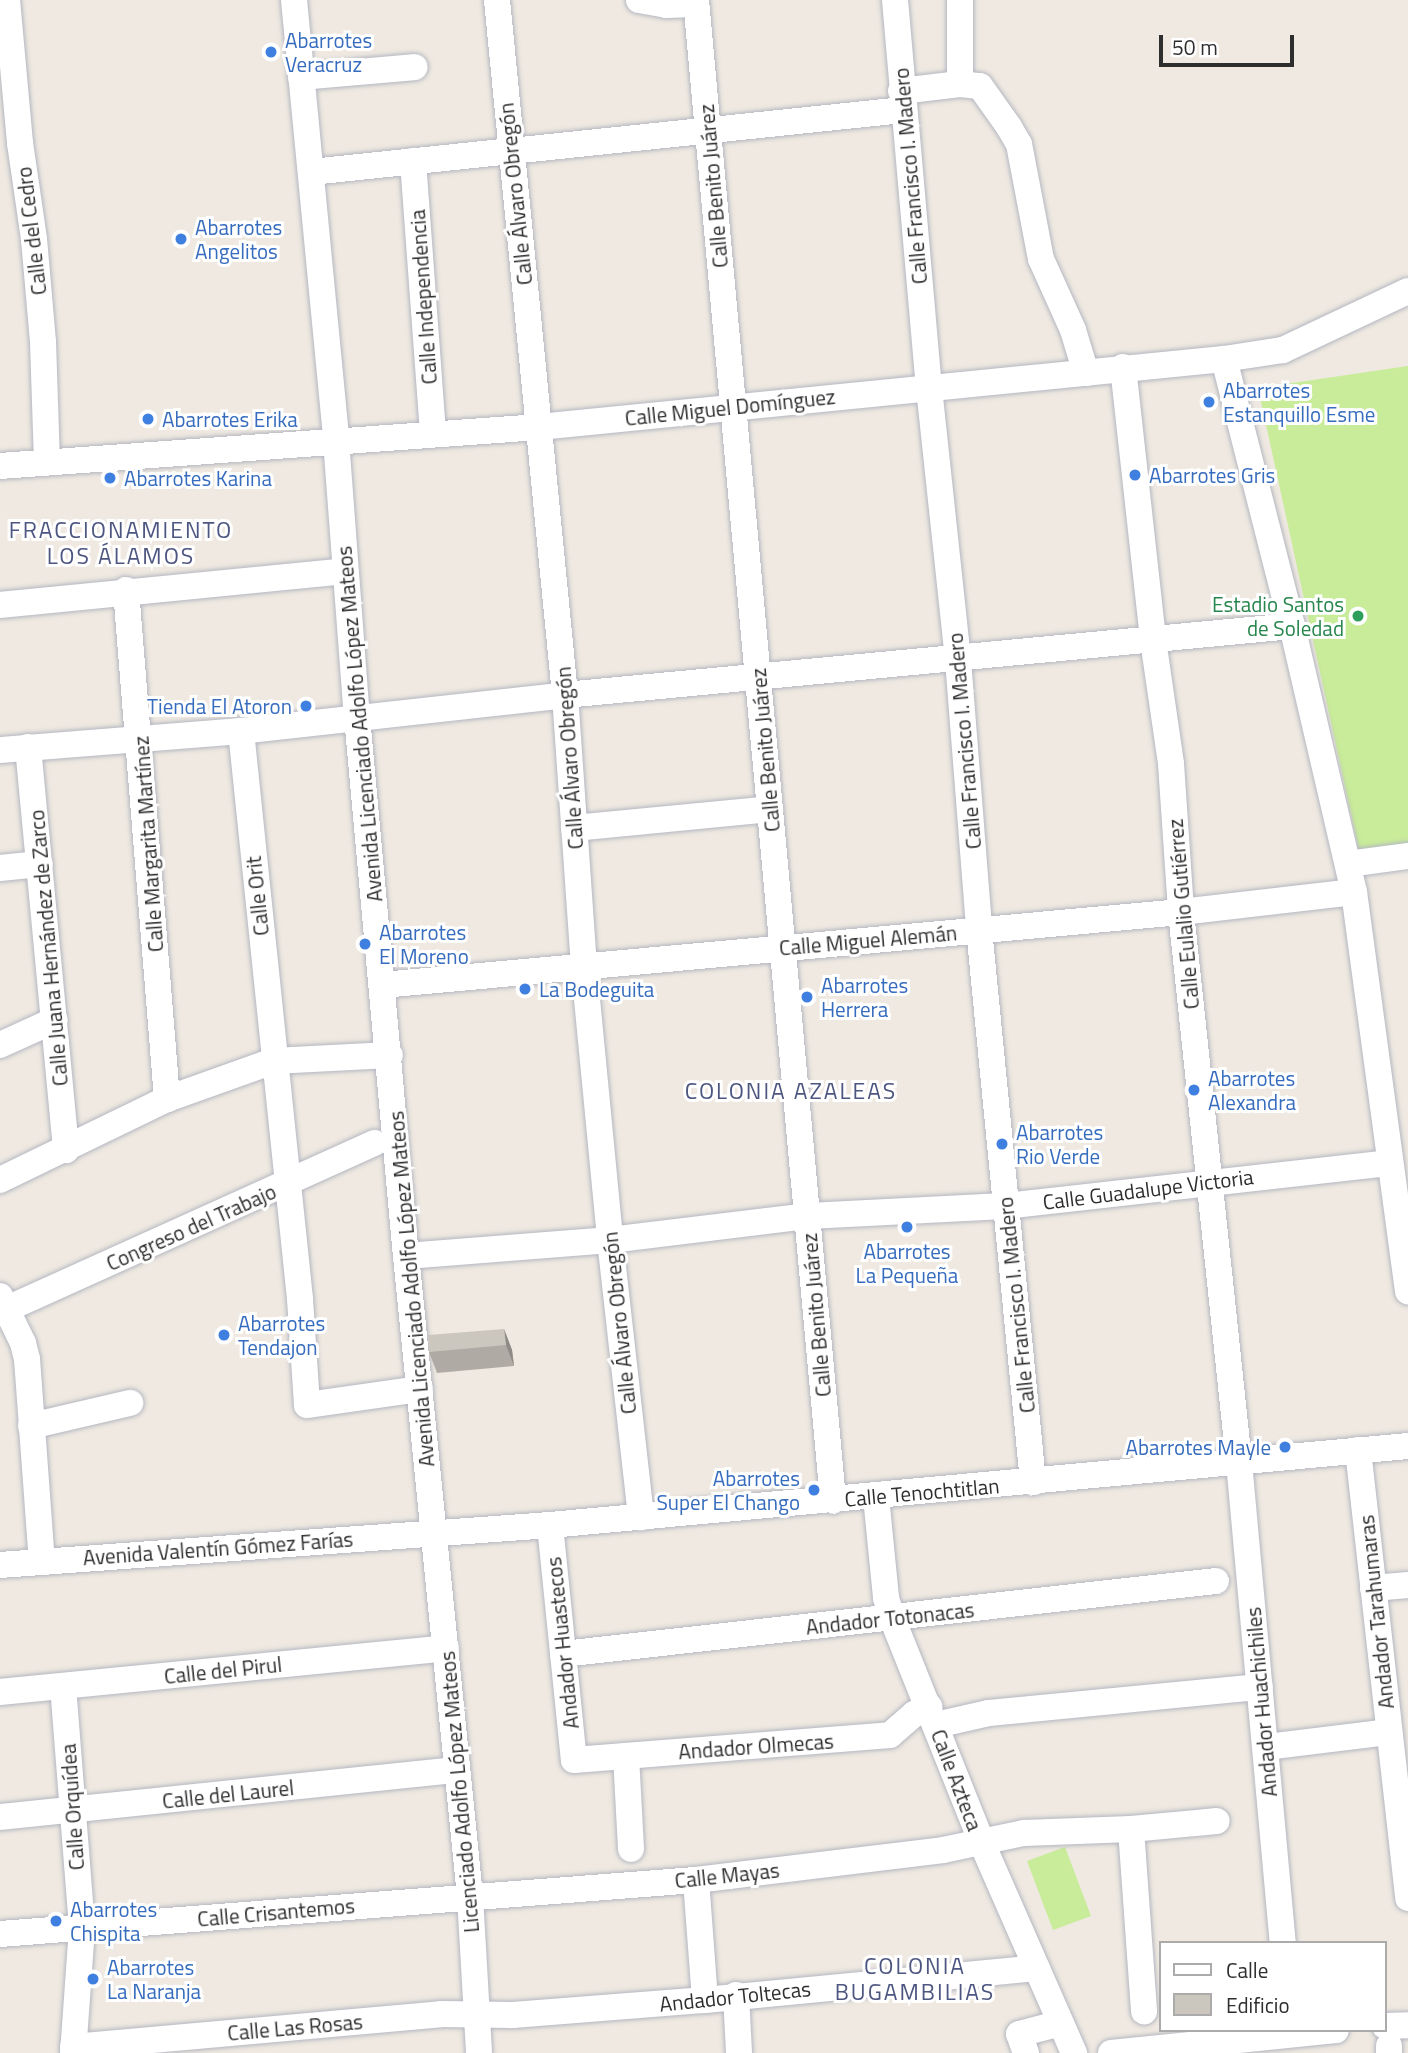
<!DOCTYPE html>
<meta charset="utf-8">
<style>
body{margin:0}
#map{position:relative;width:1408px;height:2053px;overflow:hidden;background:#efe9e1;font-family:"Titillium Web",sans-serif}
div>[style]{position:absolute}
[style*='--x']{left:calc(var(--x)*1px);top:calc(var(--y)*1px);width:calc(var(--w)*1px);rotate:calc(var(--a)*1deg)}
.pitch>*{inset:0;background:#c9ec9a}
.roads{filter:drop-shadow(0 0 2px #b4b7c1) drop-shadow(0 0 2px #b4b7c1)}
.minor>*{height:26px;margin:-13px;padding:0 13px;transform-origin:13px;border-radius:13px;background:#fff}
.wall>*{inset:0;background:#afaba4}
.shaded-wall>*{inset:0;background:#8e8b86}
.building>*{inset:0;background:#cbc7bf}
.dots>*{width:19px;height:19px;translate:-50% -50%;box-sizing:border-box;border:4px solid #fff;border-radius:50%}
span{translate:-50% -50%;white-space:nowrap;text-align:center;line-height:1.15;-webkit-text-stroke:6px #fff;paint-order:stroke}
.shop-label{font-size:21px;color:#366cbe}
.left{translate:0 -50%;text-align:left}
.right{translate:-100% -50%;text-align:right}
.street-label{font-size:21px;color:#2e2e2e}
.leisure-label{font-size:21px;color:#27864d}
.neighbourhood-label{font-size:23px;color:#4d5680;letter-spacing:2px}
.legend{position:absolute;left:1159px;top:1941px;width:228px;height:91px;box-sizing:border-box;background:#fff;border:2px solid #ababab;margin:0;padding:9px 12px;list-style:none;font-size:21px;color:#2e2e2e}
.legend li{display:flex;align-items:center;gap:14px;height:35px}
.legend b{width:35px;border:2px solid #ababab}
.scale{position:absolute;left:1159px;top:35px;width:135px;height:32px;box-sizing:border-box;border:4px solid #2e2e2e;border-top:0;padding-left:9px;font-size:21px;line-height:24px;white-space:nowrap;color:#2e2e2e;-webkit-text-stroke:5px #fff;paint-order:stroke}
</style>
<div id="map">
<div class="pitch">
<i style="clip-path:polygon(1408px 366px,1408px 845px,1359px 851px,1258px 388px)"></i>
<i style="clip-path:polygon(1065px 1847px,1091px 1916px,1053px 1930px,1027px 1861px)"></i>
</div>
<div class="roads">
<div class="minor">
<i style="--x:7;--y:0;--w:144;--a:84.8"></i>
<i style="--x:20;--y:143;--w:97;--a:81.7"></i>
<i style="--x:34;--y:239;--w:103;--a:85"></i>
<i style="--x:43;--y:342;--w:120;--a:88.1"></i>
<i style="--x:294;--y:0;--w:442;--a:84.5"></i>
<i style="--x:336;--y:440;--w:278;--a:85.7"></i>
<i style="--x:357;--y:717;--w:541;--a:84.81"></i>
<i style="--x:406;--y:1256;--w:643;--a:84.29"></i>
<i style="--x:470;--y:1896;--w:157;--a:86.7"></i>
<i style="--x:497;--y:0;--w:698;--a:84.41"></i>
<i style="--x:565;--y:695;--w:274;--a:86"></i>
<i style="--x:584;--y:968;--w:273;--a:84.5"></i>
<i style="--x:610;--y:1240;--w:279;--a:83.6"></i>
<i style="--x:639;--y:0;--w:27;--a:10"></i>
<i style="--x:666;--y:5;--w:30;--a:-2"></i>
<i style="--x:696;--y:0;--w:1507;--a:84.78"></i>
<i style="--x:895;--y:0;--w:389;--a:85"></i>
<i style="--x:929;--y:388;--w:274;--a:83.9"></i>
<i style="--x:958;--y:660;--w:270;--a:85.5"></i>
<i style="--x:979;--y:929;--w:556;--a:84.42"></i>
<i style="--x:301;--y:77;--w:114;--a:-5"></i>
<i style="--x:960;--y:84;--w:84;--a:-90"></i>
<i style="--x:901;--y:91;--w:59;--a:-6.8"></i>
<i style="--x:960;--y:84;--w:20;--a:6"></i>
<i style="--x:980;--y:86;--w:50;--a:54.7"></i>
<i style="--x:1009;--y:127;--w:20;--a:60"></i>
<i style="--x:1019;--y:144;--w:117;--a:79.2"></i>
<i style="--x:1041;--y:259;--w:78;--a:65.7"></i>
<i style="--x:1073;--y:330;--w:45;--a:73.2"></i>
<i style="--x:413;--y:161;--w:274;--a:85.8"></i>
<i style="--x:311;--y:172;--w:595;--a:-5.98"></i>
<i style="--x:1224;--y:359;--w:276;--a:75.7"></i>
<i style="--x:1292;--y:626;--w:273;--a:76.9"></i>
<i style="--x:1354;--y:892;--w:403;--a:82.3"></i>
<i style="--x:1123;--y:367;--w:275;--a:83.7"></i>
<i style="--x:1153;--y:640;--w:125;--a:81.7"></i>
<i style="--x:1171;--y:764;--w:148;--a:86.1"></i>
<i style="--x:1181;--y:912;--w:553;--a:83.98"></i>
<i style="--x:1239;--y:1462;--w:483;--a:84.8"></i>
<i style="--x:0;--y:466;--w:540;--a:-4.14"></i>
<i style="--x:539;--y:427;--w:688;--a:-5.67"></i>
<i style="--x:1224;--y:359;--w:60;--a:-8.7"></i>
<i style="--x:1283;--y:350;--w:138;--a:-25.3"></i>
<i style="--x:126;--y:590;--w:511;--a:85.39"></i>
<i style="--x:0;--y:605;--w:347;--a:-5.6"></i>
<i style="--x:241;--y:731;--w:571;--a:84.07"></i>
<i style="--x:300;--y:1299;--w:106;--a:86.2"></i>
<i style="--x:307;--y:1405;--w:114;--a:-8.1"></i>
<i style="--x:28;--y:747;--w:405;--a:84.6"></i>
<i style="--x:0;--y:750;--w:242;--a:-4.5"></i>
<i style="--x:241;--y:731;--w:326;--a:-6.3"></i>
<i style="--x:565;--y:695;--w:730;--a:-5.42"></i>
<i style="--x:574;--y:828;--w:197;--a:-5.5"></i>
<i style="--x:1348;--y:864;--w:61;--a:-7.6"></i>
<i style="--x:0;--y:868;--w:40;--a:-5.7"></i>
<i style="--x:382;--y:985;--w:802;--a:-5.22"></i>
<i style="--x:1181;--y:912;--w:174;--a:-6.6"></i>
<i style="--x:0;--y:1045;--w:60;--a:-24.4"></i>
<i style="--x:0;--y:1180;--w:186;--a:-25.9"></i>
<i style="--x:167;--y:1099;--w:113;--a:-19.7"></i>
<i style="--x:273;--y:1061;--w:117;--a:-2.9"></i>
<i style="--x:406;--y:1256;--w:205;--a:-4.5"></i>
<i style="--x:610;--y:1240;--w:198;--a:-6.9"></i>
<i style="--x:807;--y:1216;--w:199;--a:-2.9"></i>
<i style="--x:1006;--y:1206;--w:385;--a:-6.4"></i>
<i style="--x:0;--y:1296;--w:52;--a:63.9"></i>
<i style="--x:23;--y:1343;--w:16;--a:76"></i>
<i style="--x:27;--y:1359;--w:203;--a:85.8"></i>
<i style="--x:0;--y:1312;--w:411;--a:-24.3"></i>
<i style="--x:31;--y:1426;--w:102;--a:-13.1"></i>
<i style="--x:1358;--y:1450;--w:451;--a:83.6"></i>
<i style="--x:876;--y:1497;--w:101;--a:84.3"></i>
<i style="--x:886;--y:1598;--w:21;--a:73"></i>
<i style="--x:892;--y:1618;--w:240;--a:68.2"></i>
<i style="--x:981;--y:1841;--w:232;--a:66.3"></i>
<i style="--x:550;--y:1525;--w:236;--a:84.2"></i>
<i style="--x:574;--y:1760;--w:317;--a:-4.5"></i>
<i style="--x:890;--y:1735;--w:32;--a:-41"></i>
<i style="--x:914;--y:1714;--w:17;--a:-25"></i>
<i style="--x:0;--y:1565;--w:551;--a:-4.16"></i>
<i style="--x:550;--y:1525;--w:862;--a:-5.26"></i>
<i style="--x:1373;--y:1588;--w:35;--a:-5"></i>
<i style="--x:563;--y:1654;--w:657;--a:-6.38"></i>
<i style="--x:63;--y:1686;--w:243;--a:85.5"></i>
<i style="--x:82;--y:1928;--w:125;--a:94.1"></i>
<i style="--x:0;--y:1692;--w:448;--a:-5.6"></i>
<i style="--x:936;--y:1725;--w:54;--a:-12.8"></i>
<i style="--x:989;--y:1713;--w:272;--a:-5.5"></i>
<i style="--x:1266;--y:1747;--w:124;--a:-7"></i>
<i style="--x:626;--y:1756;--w:93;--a:86.9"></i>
<i style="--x:0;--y:1817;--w:458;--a:-5.9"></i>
<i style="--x:1131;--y:1829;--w:183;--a:85.9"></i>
<i style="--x:696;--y:1880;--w:120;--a:85.7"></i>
<i style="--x:0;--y:1934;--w:698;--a:-4.44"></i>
<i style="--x:696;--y:1880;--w:249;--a:-6.9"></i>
<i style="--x:943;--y:1850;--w:83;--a:-11.9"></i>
<i style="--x:1024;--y:1833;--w:107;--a:-2.1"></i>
<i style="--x:1131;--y:1829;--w:86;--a:-5.3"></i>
<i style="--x:736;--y:1995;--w:58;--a:87"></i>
<i style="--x:1385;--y:2026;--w:23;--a:-2"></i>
<i style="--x:1389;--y:2046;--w:7;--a:90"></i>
<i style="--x:73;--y:2047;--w:369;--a:-5.1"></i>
<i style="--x:441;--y:2014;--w:72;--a:0.8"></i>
<i style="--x:513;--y:2015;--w:193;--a:-4.5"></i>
<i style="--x:705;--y:2000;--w:333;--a:-5.5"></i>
<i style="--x:1026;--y:2053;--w:20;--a:-110"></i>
<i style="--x:1019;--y:2034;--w:43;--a:-14.7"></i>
<i style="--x:1111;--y:2053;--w:226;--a:-5.8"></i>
</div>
</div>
<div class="wall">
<i style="clip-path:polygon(504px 1329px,512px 1350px,514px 1366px,437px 1373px,429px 1352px)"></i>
</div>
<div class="shaded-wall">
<i style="clip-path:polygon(504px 1329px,512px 1350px,514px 1366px,506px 1345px)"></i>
</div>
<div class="building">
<i style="clip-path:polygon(504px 1329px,506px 1345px,429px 1352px,428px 1335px)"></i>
</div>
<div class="dots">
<i style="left:271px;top:52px;background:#3f7fe0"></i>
<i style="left:181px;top:239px;background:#3f7fe0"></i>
<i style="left:1209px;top:402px;background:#3f7fe0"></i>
<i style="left:148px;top:419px;background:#3f7fe0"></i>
<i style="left:1135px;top:475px;background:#3f7fe0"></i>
<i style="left:110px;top:478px;background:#3f7fe0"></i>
<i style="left:1358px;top:616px;background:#2e9e5b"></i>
<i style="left:306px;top:706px;background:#3f7fe0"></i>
<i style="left:365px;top:944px;background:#3f7fe0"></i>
<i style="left:525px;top:989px;background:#3f7fe0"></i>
<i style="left:807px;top:997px;background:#3f7fe0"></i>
<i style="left:1194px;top:1090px;background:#3f7fe0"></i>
<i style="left:1002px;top:1144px;background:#3f7fe0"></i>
<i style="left:907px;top:1227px;background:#3f7fe0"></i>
<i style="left:224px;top:1335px;background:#3f7fe0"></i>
<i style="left:1285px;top:1447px;background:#3f7fe0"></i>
<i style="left:814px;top:1490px;background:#3f7fe0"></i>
<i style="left:56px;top:1921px;background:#3f7fe0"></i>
<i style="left:93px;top:1979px;background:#3f7fe0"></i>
</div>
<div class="shop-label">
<span class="left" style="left:285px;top:52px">Abarrotes<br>Veracruz</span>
<span class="left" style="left:195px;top:239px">Abarrotes<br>Angelitos</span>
<span class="left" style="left:1223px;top:402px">Abarrotes<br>Estanquillo Esme</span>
<span class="left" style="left:162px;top:419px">Abarrotes Erika</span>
<span class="left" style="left:1149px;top:475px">Abarrotes Gris</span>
<span class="left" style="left:124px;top:478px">Abarrotes Karina</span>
<span class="right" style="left:292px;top:706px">Tienda El Atoron</span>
<span class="left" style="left:379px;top:944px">Abarrotes<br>El Moreno</span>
<span class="left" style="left:821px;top:997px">Abarrotes<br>Herrera</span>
<span class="left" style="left:539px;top:989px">La Bodeguita</span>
<span class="left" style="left:1208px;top:1090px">Abarrotes<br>Alexandra</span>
<span class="left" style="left:1016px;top:1144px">Abarrotes<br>Rio Verde</span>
<span style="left:907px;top:1263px">Abarrotes<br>La Pequeña</span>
<span class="left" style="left:238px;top:1335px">Abarrotes<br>Tendajon</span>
<span class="right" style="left:1271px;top:1447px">Abarrotes Mayle</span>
<span class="right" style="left:800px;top:1490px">Abarrotes<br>Super El Chango</span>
<span class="left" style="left:70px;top:1921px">Abarrotes<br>Chispita</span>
<span class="left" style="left:107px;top:1979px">Abarrotes<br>La Naranja</span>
</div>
<div class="street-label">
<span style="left:910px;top:176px;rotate:-95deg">Calle Francisco I. Madero</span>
<span style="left:713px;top:186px;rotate:-95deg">Calle Benito Juárez</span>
<span style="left:515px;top:194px;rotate:-96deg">Calle Álvaro Obregón</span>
<span style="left:31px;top:231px;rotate:-97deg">Calle del Cedro</span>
<span style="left:423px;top:297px;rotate:-94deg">Calle Independencia</span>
<span style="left:730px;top:407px;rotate:-6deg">Calle Miguel Domínguez</span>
<span style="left:359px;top:724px;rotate:-95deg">Avenida Licenciado Adolfo López Mateos</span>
<span style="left:964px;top:741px;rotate:-95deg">Calle Francisco I. Madero</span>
<span style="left:765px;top:750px;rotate:-95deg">Calle Benito Juárez</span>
<span style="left:569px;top:758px;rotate:-94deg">Calle Álvaro Obregón</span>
<span style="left:148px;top:844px;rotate:-94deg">Calle Margarita Martínez</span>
<span style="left:257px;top:896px;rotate:-96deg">Calle Orit</span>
<span style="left:1183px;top:914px;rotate:-95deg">Calle Eulalio Gutiérrez</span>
<span style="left:868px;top:940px;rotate:-5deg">Calle Miguel Alemán</span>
<span style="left:48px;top:948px;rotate:-95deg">Calle Juana Hernández de Zarco</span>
<span style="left:1148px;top:1189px;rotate:-7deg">Calle Guadalupe Victoria</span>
<span style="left:191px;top:1227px;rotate:-24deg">Congreso del Trabajo</span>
<span style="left:411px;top:1289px;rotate:-95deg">Avenida Licenciado Adolfo López Mateos</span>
<span style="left:1016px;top:1305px;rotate:-96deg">Calle Francisco I. Madero</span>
<span style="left:816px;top:1315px;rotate:-95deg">Calle Benito Juárez</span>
<span style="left:619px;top:1323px;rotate:-96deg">Calle Álvaro Obregón</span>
<span style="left:922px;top:1492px;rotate:-5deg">Calle Tenochtitlan</span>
<span style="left:218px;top:1548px;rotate:-4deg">Avenida Valentín Gómez Farías</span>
<span style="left:1376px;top:1612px;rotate:-96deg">Andador Tarahumaras</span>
<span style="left:890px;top:1618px;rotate:-6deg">Andador Totonacas</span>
<span style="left:562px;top:1643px;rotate:-96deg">Andador Huastecos</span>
<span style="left:223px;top:1670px;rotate:-6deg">Calle del Pirul</span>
<span style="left:1261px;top:1702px;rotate:-95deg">Andador Huachichiles</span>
<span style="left:756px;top:1746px;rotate:-4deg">Andador Olmecas</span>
<span style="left:957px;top:1780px;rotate:69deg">Calle Azteca</span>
<span style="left:459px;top:1792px;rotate:-95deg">Licenciado Adolfo López Mateos</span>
<span style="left:228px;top:1794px;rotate:-6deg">Calle del Laurel</span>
<span style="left:72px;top:1807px;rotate:-94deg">Calle Orquídea</span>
<span style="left:727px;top:1875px;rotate:-6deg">Calle Mayas</span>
<span style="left:276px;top:1912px;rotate:-5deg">Calle Crisantemos</span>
<span style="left:735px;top:1996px;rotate:-6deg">Andador Toltecas</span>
<span style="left:295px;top:2027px;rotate:-5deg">Calle Las Rosas</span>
</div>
<div class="leisure-label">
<span class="right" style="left:1344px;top:616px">Estadio Santos<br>de Soledad</span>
</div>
<div class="neighbourhood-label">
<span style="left:121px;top:543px">FRACCIONAMIENTO<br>LOS ÁLAMOS</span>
<span style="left:791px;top:1091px">COLONIA AZALEAS</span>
<span style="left:915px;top:1979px">COLONIA<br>BUGAMBILIAS</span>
</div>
<ul class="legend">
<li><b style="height:9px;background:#fff"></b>Calle</li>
<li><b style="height:19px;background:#cbc7bf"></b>Edificio</li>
</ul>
<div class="scale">50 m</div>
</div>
